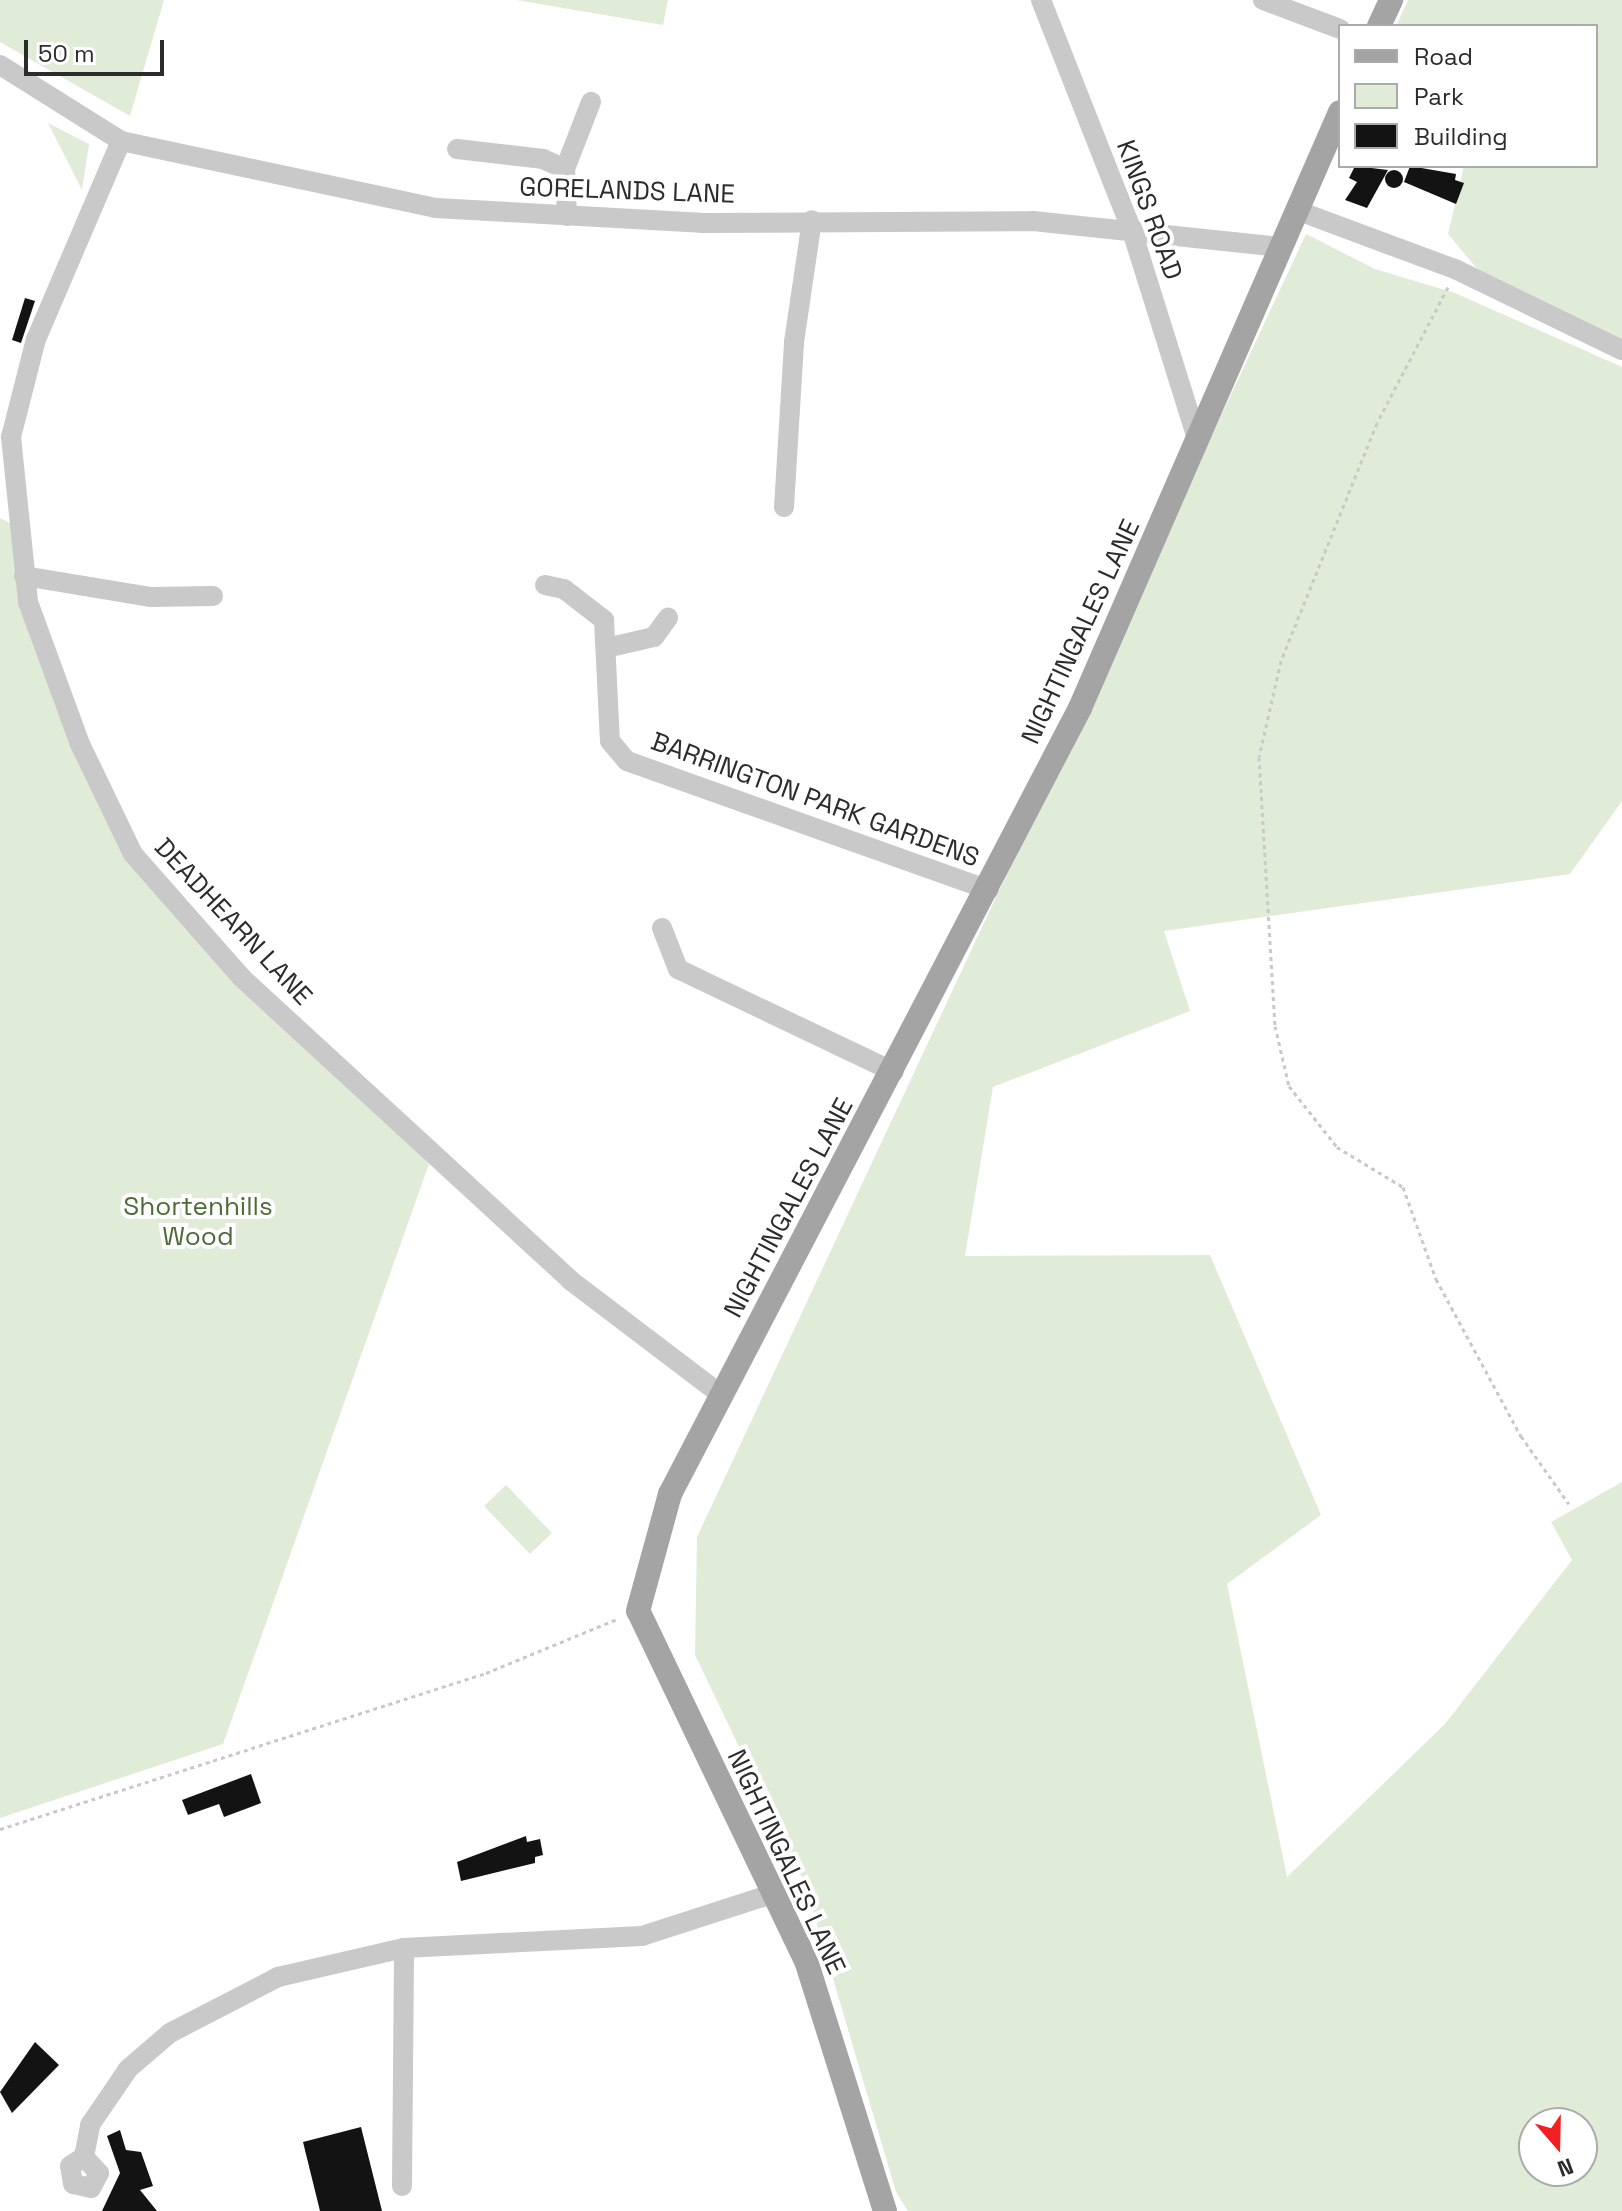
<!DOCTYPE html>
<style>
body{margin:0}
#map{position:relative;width:1622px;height:2211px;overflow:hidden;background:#fff;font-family:"Space Grotesk",sans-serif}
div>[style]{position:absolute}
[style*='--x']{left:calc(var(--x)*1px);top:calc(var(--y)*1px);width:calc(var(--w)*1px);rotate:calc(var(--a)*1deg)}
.green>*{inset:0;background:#e1ecd8}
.building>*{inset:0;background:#131313}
.round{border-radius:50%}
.path>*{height:3px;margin-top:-1.5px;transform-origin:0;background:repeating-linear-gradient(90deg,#c9c9c9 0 4px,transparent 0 8px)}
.minor>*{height:20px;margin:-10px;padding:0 10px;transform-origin:10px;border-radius:10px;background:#c9c9c9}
.major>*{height:24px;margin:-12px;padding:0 12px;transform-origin:12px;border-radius:12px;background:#a4a4a4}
span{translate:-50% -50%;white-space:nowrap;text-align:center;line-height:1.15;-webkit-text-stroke:8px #fff;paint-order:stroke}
.street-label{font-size:26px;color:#2c2c2c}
.park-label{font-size:26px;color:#4c6b37}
.legend{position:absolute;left:1338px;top:24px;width:260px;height:144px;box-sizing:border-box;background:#fff;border:2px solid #ababab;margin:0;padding:10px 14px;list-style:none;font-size:24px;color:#2c2c2c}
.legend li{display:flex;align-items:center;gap:16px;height:40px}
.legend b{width:40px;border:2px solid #ababab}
.north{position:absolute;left:1518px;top:2107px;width:80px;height:80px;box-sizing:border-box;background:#fff;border:2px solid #ababab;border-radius:50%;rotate:160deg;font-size:22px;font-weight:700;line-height:32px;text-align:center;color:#2c2c2c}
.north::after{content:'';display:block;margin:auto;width:28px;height:36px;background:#f31f22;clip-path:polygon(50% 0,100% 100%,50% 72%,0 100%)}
.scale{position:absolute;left:24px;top:40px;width:140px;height:36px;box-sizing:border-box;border:4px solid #2c2c2c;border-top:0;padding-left:10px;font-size:24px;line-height:28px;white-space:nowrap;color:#2c2c2c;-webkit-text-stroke:6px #fff;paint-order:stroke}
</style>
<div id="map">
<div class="green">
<i style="clip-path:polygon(0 0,164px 0,130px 116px,0 42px)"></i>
<i style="clip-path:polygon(516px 0,668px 0,663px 25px)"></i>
<i style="clip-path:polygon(1408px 0,1622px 0,1622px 340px,1479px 271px,1448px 234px,1464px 166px,1596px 166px,1596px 26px,1396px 26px)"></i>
<i style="clip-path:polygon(48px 123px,89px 144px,82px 190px)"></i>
<i style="clip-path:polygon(evenodd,1306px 234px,1375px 269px,1455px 293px,1622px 367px,1622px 801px,1570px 874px,1164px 931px,1190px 1011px,993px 1087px,965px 1256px,1210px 1255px,1321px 1515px,1227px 1584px,1287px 1877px,1445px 1724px,1572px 1560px,1551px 1522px,1622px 1482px,1622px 2211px,908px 2211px,896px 2192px,805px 1884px,695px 1655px,697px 1537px,1306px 234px,1534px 2123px,1582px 2123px,1582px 2171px,1534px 2171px,1534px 2123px)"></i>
<i style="clip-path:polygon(0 518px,12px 524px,20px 606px,125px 853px,429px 1164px,223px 1744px,0 1818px)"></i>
<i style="clip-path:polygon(506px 1485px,552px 1533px,530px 1554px,484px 1506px)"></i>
</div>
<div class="building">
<i style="clip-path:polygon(1355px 166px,1388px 170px,1367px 208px,1345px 200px,1357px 182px,1349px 178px)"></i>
<i style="clip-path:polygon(1410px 166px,1456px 174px,1455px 180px,1464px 183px,1456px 204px,1404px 182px)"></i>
<i class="round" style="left:1385px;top:170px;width:18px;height:18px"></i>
<i style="clip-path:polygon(25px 298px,35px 301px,21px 343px,12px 340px)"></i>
<i style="clip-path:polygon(251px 1774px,261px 1803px,224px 1817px,219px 1804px,188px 1815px,182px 1800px)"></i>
<i style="clip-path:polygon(526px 1836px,527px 1842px,540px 1839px,543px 1855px,535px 1857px,535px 1863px,461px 1881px,457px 1862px)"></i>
<i style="clip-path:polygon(35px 2042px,59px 2065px,12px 2113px,0 2092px)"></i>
<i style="clip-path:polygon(361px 2127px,382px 2211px,320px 2211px,303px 2142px)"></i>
<i style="clip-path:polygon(120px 2130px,126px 2150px,141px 2152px,153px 2186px,140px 2190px,157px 2211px,102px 2211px,120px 2173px,107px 2136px)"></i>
</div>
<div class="path">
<i style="--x:1448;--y:287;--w:153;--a:117.6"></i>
<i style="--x:1377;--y:423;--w:257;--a:112"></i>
<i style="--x:1281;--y:661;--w:98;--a:102.9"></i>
<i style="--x:1259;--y:757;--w:269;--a:86.6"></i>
<i style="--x:1275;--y:1026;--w:62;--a:76.9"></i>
<i style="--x:1289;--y:1086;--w:78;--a:51.8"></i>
<i style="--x:1337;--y:1147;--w:77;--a:31.2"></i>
<i style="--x:1403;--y:1187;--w:98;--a:70.3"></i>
<i style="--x:1436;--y:1279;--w:179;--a:61.6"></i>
<i style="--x:1521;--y:1436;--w:83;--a:54.8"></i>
<i style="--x:0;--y:1829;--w:510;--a:-17.8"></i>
<i style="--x:486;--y:1673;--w:142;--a:-22.4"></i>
</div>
<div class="minor">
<i style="--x:1041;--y:0;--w:248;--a:68.5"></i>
<i style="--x:1132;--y:231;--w:221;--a:72.6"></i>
<i style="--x:1263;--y:0;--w:82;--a:20.6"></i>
<i style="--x:0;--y:65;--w:143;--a:32.1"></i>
<i style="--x:121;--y:141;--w:322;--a:12"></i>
<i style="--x:436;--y:208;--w:265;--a:3.2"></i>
<i style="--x:701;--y:223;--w:332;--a:-0.3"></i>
<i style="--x:1033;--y:221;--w:247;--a:6"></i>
<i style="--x:121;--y:141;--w:215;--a:113.2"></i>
<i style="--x:36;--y:339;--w:101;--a:104.3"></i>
<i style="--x:11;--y:437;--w:166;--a:84.1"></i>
<i style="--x:28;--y:602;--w:151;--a:69.9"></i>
<i style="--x:80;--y:744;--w:122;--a:64.3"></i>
<i style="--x:133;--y:854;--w:165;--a:48.7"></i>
<i style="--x:242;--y:978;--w:446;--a:42.6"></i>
<i style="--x:570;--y:1280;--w:188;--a:37.2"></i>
<i style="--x:457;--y:149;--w:87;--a:6.6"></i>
<i style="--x:543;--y:159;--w:24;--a:24"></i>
<i style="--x:1296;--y:210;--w:172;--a:20.4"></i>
<i style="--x:1457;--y:270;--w:183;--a:25.9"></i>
<i style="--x:567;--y:216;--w:47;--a:-92.4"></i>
<i style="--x:565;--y:169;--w:72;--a:-68.8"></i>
<i style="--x:784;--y:507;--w:165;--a:-86.5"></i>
<i style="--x:794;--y:342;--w:123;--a:-81.6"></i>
<i style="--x:24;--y:576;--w:129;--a:9.4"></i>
<i style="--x:151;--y:597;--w:62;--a:-0.9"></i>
<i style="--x:545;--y:585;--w:19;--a:12"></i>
<i style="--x:564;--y:589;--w:51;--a:37.8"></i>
<i style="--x:604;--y:620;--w:121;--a:87.2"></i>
<i style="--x:610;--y:741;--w:26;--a:50"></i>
<i style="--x:627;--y:761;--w:384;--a:19.6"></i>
<i style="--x:606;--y:648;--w:49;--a:-12.9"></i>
<i style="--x:654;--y:637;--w:24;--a:-54"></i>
<i style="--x:662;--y:928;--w:44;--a:68.7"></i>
<i style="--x:678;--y:969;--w:239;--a:25.5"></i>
<i style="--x:84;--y:2157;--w:22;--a:47"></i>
<i style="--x:99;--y:2173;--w:17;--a:118"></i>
<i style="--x:91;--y:2188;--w:18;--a:-167"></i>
<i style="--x:73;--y:2184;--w:18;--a:-99"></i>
<i style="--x:70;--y:2166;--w:17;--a:-33"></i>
<i style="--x:84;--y:2157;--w:33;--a:-79"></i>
<i style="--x:90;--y:2125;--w:68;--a:-55.8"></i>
<i style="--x:128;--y:2069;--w:55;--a:-40.6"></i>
<i style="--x:170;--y:2033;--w:122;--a:-27.4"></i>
<i style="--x:278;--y:1977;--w:129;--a:-13"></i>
<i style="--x:404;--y:1948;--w:238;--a:-2.9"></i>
<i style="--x:642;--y:1936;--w:137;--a:-17.9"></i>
<i style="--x:402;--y:2186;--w:238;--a:-89.5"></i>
</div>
<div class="major">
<i style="--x:1379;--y:26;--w:29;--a:-65"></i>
<i style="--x:885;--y:2211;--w:262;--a:-107.5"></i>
<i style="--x:806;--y:1961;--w:388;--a:-115.6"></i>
<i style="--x:638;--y:1611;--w:121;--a:-74.7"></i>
<i style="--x:670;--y:1494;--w:887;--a:-62.45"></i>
<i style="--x:1080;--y:708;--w:650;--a:-66.43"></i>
</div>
<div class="street-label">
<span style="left:627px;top:191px;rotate:2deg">GORELANDS LANE</span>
<span style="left:1149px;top:210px;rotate:70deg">KINGS ROAD</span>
<span style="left:1081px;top:632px;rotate:-65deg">NIGHTINGALES LANE</span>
<span style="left:815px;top:800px;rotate:20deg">BARRINGTON PARK GARDENS</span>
<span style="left:233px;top:922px;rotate:47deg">DEADHEARN LANE</span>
<span style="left:789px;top:1208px;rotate:-62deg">NIGHTINGALES LANE</span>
<span style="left:786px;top:1862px;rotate:65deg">NIGHTINGALES LANE</span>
</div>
<div class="park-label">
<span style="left:198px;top:1222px">Shortenhills<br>Wood</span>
</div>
<ul class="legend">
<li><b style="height:10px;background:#a4a4a4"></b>Road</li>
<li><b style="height:22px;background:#e1ecd8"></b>Park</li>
<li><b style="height:22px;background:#131313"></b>Building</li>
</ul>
<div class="north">N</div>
<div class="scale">50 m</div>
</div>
